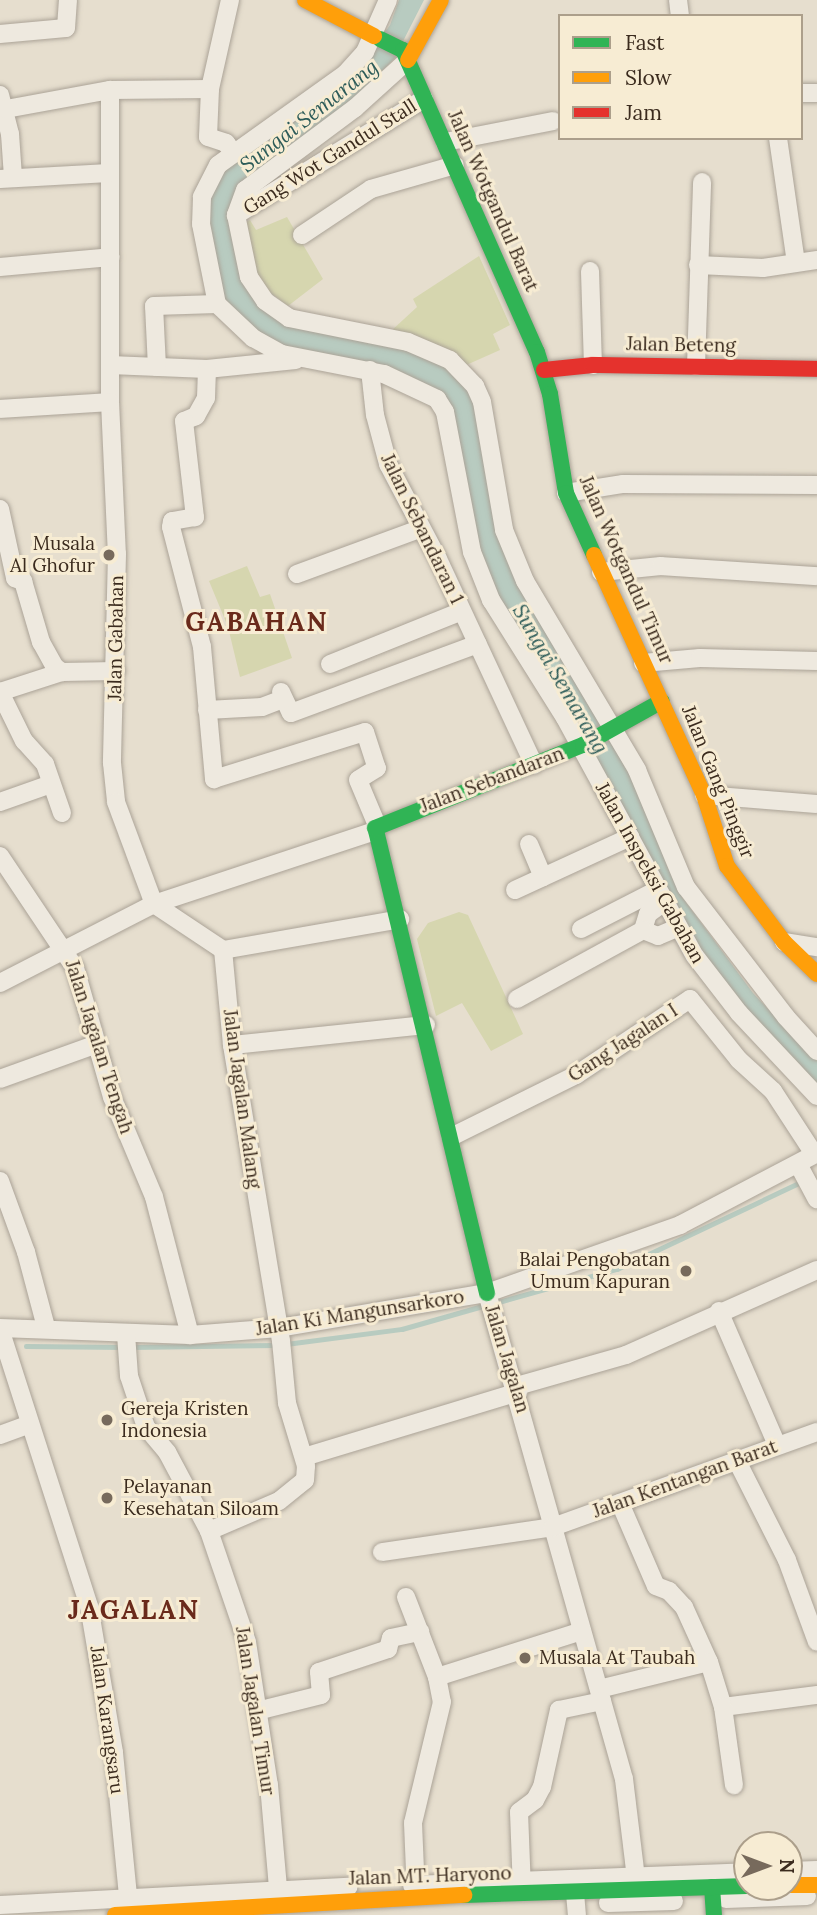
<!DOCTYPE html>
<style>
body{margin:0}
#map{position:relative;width:817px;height:1915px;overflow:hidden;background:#e6dece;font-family:Lora,serif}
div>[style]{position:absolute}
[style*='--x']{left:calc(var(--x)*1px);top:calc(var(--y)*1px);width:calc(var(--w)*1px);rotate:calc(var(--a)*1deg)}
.green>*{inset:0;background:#d6d6af}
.water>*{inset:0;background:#b8cbc0}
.stream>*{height:4.5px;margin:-2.25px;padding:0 2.25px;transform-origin:2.25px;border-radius:2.25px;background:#b8cbc0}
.roads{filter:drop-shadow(0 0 2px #aba397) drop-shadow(0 0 2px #aba397)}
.street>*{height:18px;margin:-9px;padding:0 9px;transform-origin:9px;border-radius:9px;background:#eee9df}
.fast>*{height:16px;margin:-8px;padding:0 8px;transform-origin:8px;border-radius:8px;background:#30b455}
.slow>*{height:16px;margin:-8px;padding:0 8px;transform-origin:8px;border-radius:8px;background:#ff9f0a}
.jam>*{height:16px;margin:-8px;padding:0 8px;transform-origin:8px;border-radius:8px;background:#e5322d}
.dots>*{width:19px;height:19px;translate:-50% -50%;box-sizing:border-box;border:4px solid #f7ecd3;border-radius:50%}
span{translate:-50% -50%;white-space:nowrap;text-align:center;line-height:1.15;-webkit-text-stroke:6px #f7ecd3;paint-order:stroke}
.street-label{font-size:19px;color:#3b2b1e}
.poi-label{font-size:19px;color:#3b2b1e}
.right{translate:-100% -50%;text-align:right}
.left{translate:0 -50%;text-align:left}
.water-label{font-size:21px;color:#2c5b58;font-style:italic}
.district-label{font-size:26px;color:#6a2a1b;font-weight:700;letter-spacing:2px}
.legend{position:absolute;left:558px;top:14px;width:245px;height:126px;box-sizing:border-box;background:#f7ecd3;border:2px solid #ac9f8b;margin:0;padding:9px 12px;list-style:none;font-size:21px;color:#3b2b1e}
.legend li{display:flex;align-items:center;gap:14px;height:35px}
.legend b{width:35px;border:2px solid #ac9f8b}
.north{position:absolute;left:733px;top:1831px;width:70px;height:70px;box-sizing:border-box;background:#f7ecd3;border:2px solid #ac9f8b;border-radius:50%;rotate:90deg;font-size:19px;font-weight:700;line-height:28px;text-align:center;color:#3b2b1e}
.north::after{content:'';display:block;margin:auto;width:24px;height:32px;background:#776a5c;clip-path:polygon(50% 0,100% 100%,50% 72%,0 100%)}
</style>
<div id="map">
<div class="green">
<i style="clip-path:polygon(287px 217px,323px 279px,288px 306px,260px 285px,242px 224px,250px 220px,256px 230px)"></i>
<i style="clip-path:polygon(479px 256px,510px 325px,493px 334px,500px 350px,464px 366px,391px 331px,417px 307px,413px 299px)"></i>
<i style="clip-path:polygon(247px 566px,260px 597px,270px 594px,292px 658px,240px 677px,228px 627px,209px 581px)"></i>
<i style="clip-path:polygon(459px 912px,468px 915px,523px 1034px,491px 1051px,462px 1003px,436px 1016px,417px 939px,428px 923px)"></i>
</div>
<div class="water">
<i style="clip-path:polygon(399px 0,424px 0,394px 59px,350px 103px,266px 165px,230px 228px,238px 266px,256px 301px,441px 361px,474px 396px,493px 500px,634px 781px,670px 873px,682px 897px,753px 993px,817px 1061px,817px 1089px,771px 1042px,690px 938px,485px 577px,448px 405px,272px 344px,229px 307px,220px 291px,211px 265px,208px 203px,229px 162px,363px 65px,390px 25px)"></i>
</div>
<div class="stream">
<i style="--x:495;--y:1303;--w:127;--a:-15.6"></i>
<i style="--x:617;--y:1269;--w:204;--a:-25.3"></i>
<i style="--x:286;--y:1344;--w:117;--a:-7.4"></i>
<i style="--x:402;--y:1329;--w:87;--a:-15.9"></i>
<i style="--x:26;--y:1346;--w:97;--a:0.6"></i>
<i style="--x:132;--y:1347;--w:145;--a:-0.8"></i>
</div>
<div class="roads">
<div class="street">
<i style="--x:230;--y:0;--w:91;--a:102.7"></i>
<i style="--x:210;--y:89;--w:48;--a:92.4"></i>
<i style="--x:208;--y:137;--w:19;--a:18"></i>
<i style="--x:226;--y:143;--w:10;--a:53"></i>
<i style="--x:388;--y:0;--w:57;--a:113.9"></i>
<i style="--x:365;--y:52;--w:30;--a:132"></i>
<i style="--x:345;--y:74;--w:156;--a:144.4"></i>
<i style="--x:218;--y:165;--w:36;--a:117"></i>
<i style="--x:202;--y:197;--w:27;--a:92"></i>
<i style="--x:201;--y:224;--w:82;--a:78.7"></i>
<i style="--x:217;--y:304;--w:50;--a:43.4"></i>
<i style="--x:253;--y:338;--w:33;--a:29"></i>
<i style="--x:282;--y:354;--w:104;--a:11.1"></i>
<i style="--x:384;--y:374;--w:59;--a:25.3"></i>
<i style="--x:437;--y:399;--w:15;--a:58"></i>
<i style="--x:445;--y:412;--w:143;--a:79.1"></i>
<i style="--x:472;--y:552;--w:52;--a:68.4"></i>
<i style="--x:491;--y:600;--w:139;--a:57.9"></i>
<i style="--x:565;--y:718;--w:271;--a:61.4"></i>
<i style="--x:695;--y:956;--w:72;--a:52.3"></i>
<i style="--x:739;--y:1013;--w:114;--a:46.8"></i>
<i style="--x:678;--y:0;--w:16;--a:83"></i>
<i style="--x:0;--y:34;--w:66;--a:-5.2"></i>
<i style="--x:66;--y:28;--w:28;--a:-86"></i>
<i style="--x:408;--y:60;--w:72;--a:137.8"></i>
<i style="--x:355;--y:108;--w:137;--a:143.3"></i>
<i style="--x:245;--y:190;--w:27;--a:110"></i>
<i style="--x:236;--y:215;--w:63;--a:78.2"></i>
<i style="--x:249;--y:277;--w:29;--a:56"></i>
<i style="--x:265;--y:301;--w:29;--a:35"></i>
<i style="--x:289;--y:318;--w:121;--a:11.4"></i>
<i style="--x:408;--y:342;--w:46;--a:23.2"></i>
<i style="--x:450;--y:360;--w:36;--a:46"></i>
<i style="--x:475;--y:386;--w:17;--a:66"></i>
<i style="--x:482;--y:402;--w:130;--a:80.2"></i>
<i style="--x:504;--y:530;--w:55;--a:67.6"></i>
<i style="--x:525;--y:581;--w:220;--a:59.3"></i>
<i style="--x:637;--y:770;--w:127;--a:67.3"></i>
<i style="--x:686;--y:887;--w:164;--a:52.4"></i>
<i style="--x:786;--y:1017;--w:46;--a:47.6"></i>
<i style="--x:110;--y:90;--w:312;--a:90"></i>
<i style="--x:110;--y:402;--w:152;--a:87.4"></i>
<i style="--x:117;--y:554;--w:209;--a:91.4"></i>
<i style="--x:112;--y:763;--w:39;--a:84"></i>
<i style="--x:116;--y:802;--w:109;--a:69.6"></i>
<i style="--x:801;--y:93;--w:16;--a:0"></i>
<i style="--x:0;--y:95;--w:40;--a:75.6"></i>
<i style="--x:10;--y:134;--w:43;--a:86"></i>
<i style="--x:6;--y:109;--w:106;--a:-10.4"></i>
<i style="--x:110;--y:90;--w:100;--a:-0.6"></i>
<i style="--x:778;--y:138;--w:126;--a:81.8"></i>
<i style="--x:445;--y:142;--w:110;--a:-11"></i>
<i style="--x:0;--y:179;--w:109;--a:-3.2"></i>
<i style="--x:236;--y:215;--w:221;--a:-31.7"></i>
<i style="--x:302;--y:235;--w:83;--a:-33.7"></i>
<i style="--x:371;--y:189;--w:87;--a:-15.9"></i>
<i style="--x:698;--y:265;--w:65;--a:2.6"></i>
<i style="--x:763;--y:268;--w:55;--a:-8.4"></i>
<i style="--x:0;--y:267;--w:111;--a:-5.1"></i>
<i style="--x:590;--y:271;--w:94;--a:88.2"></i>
<i style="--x:110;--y:365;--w:97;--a:2.4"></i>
<i style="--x:207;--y:369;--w:89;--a:-5.8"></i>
<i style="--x:696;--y:366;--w:184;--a:-88.1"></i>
<i style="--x:157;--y:367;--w:61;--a:-92.8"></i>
<i style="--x:154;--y:306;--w:63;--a:-1.8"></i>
<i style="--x:207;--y:369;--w:29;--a:92"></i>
<i style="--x:206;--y:398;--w:21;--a:119"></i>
<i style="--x:196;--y:416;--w:13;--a:157"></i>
<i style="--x:184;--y:421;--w:97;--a:83.5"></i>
<i style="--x:195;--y:517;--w:23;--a:170"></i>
<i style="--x:172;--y:521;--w:6;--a:99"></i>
<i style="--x:171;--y:527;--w:124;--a:75.5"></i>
<i style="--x:202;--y:647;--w:133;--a:84.8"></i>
<i style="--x:214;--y:779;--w:158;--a:-17.3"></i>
<i style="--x:365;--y:732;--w:38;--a:72"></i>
<i style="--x:377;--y:768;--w:22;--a:148"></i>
<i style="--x:358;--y:780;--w:49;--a:67.1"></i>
<i style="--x:370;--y:370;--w:45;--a:83.7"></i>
<i style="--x:375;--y:415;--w:51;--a:75.1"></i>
<i style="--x:388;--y:464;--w:107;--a:62.2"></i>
<i style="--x:438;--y:559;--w:227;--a:65"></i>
<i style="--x:0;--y:409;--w:110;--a:-3.6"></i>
<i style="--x:566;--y:493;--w:58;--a:-9"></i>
<i style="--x:623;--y:484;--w:194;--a:0.3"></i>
<i style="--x:0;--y:509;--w:71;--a:77.7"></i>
<i style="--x:15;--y:578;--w:9;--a:21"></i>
<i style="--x:23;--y:581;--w:64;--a:73.6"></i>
<i style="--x:41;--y:642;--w:29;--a:61"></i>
<i style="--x:55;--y:667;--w:9;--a:36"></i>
<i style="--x:62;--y:672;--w:54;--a:-1.1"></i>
<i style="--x:601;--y:572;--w:60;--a:-5.7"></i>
<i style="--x:661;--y:566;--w:156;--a:3.7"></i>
<i style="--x:297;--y:574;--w:130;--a:-20.2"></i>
<i style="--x:643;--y:663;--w:57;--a:-5"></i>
<i style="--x:700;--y:658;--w:117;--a:1.5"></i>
<i style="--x:330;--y:664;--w:142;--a:-21.9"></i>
<i style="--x:281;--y:692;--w:23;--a:65"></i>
<i style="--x:291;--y:713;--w:199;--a:-20.3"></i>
<i style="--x:207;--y:710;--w:55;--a:-3.1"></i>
<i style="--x:262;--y:707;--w:22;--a:-21"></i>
<i style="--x:704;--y:795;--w:113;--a:4.6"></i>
<i style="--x:0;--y:802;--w:54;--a:-19.4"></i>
<i style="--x:62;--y:813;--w:52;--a:-109.1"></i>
<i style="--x:45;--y:764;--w:31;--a:-132"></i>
<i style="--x:24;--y:741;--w:55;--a:-116.1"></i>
<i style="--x:0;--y:692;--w:65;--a:-17.9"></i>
<i style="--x:529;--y:844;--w:36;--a:67"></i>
<i style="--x:0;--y:856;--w:135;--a:56.2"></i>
<i style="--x:75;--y:968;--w:134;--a:74"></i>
<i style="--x:112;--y:1097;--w:108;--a:67.2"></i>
<i style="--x:154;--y:1197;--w:143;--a:75.4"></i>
<i style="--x:515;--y:890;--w:127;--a:-24.7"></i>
<i style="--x:154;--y:904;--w:83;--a:33.7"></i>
<i style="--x:581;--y:929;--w:85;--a:-27.2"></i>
<i style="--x:643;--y:930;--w:16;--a:22"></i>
<i style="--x:658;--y:936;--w:21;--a:-23"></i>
<i style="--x:643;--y:930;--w:17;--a:-73"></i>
<i style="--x:648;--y:914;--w:19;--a:-36"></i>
<i style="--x:784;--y:942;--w:33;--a:9"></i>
<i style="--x:223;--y:950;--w:180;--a:-9.9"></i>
<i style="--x:0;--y:983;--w:173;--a:-27.2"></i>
<i style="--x:154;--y:904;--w:233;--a:-18.3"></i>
<i style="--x:517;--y:999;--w:144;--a:-28.7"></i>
<i style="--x:232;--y:1045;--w:195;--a:-5.9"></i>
<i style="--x:0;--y:1079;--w:103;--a:-19.8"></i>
<i style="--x:451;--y:1137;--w:140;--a:-26.4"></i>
<i style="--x:576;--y:1075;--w:137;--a:-33.7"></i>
<i style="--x:690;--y:999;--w:78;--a:51.2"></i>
<i style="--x:739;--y:1060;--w:46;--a:42.4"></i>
<i style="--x:773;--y:1091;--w:75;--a:56.9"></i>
<i style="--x:798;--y:1164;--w:40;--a:62"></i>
<i style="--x:0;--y:1181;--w:76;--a:69.9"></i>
<i style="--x:26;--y:1252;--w:78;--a:75.1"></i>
<i style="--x:487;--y:1293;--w:505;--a:74.26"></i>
<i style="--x:624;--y:1779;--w:108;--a:83.1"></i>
<i style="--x:719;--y:1311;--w:146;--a:66.6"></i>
<i style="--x:0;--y:1328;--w:190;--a:2.1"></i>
<i style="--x:190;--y:1335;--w:89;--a:-4.5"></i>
<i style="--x:279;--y:1328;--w:211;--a:-9.6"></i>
<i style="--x:487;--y:1293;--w:205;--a:-19.4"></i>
<i style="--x:680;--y:1225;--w:155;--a:-27.7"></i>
<i style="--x:0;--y:1329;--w:291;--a:72.2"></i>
<i style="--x:89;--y:1606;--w:149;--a:80.3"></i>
<i style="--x:114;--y:1753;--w:155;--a:84.4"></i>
<i style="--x:126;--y:1334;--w:42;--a:85.9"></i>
<i style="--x:129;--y:1376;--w:54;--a:71.6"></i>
<i style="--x:146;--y:1427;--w:33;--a:50"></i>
<i style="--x:167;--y:1452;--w:89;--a:62"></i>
<i style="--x:209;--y:1531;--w:117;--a:71.1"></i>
<i style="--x:247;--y:1642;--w:145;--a:81.3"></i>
<i style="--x:269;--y:1785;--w:114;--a:85"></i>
<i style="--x:517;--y:1386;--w:113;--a:-15.9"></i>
<i style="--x:626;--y:1355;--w:209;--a:-24"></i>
<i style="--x:0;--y:1435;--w:32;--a:-20"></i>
<i style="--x:304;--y:1457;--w:224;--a:-16.9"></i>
<i style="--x:736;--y:1459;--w:113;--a:63.2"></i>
<i style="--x:787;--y:1560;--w:87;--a:69.9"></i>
<i style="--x:620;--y:1503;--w:90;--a:66.6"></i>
<i style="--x:656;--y:1586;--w:14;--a:21"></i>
<i style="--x:669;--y:1591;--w:22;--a:47"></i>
<i style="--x:684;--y:1607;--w:60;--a:65.6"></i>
<i style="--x:209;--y:1531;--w:76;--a:-23.2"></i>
<i style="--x:279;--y:1501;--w:33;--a:-39"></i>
<i style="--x:305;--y:1480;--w:14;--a:-86"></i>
<i style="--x:306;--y:1466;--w:66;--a:-106.8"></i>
<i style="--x:287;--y:1403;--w:62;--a:-95.5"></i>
<i style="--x:281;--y:1341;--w:300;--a:-99.4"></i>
<i style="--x:232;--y:1045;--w:95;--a:-95.4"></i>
<i style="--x:382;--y:1552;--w:173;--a:-8.3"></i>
<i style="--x:553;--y:1527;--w:281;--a:-19.8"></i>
<i style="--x:406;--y:1597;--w:86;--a:68.8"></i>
<i style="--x:437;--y:1677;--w:25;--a:79"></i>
<i style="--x:442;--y:1702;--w:124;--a:103.5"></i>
<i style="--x:413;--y:1823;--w:72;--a:87.6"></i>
<i style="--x:437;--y:1677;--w:152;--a:-17.6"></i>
<i style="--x:599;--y:1689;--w:113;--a:-13.8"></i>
<i style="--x:709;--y:1662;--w:47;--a:72.7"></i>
<i style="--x:723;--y:1707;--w:95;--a:-7.3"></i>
<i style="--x:723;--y:1707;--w:79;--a:82"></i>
<i style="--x:257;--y:1711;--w:66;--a:-14"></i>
<i style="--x:321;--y:1695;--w:23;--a:-95"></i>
<i style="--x:319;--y:1672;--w:73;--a:-18.4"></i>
<i style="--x:388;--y:1649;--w:11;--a:-75"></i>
<i style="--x:391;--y:1638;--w:30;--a:-12"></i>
<i style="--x:789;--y:1871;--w:28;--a:-2"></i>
<i style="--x:412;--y:1885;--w:335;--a:-2.2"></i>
<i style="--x:522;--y:1890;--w:78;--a:-92.2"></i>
<i style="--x:519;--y:1812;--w:20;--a:-37"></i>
<i style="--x:535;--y:1800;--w:15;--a:-62"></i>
<i style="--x:542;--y:1787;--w:79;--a:-77.6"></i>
<i style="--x:559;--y:1710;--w:44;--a:-11.8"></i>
<i style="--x:575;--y:1893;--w:22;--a:85"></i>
<i style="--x:726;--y:1899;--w:81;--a:-2.1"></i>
<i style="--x:608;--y:1903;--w:66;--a:-1.7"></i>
<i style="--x:0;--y:1905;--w:349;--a:-3"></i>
</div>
<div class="fast">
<i style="--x:380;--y:39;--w:25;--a:26"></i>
<i style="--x:403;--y:50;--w:330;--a:66.1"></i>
<i style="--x:537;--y:352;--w:44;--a:72.8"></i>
<i style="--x:550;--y:394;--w:100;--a:80.8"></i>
<i style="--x:566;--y:493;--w:68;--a:65.7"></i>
<i style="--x:487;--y:1293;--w:478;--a:-103.5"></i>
<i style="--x:375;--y:828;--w:224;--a:-21.8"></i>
<i style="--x:583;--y:745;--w:90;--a:-29.1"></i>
<i style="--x:712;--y:1887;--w:28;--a:86"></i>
<i style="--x:464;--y:1895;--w:283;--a:-1.8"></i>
</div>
<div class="slow">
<i style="--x:305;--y:0;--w:78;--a:27.6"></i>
<i style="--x:408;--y:60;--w:68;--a:-61.2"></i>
<i style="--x:594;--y:555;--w:264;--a:65.4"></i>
<i style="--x:704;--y:795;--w:75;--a:72.1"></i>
<i style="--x:727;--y:866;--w:95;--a:53.1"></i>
<i style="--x:784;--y:942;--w:46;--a:44.1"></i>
<i style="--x:789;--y:1885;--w:28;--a:0"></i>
<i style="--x:115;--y:1915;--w:350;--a:-3.3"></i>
</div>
<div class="jam">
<i style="--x:544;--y:370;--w:49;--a:-5.8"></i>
<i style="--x:593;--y:365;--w:224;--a:1"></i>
</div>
</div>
<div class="dots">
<i style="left:109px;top:555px;background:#776a5c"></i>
<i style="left:686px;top:1271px;background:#776a5c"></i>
<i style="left:107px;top:1420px;background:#776a5c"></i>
<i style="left:107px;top:1498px;background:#776a5c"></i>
<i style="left:525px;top:1658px;background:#776a5c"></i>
</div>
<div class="street-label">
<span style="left:330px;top:157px;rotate:-32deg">Gang Wot Gandul Stall</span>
<span style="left:493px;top:201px;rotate:66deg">Jalan Wotgandul Barat</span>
<span style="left:681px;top:345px;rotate:1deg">Jalan Beteng</span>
<span style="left:422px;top:529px;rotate:64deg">Jalan Sebandaran 1</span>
<span style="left:626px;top:570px;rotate:66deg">Jalan Wotgandul Timur</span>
<span style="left:116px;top:638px;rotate:-89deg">Jalan Gabahan</span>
<span style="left:492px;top:780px;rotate:-21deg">Jalan Sebandaran</span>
<span style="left:718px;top:782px;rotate:68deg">Jalan Gang Pinggir</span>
<span style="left:650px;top:873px;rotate:61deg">Jalan Inspeksi Gabahan</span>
<span style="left:623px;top:1043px;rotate:-33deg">Gang Jagalan I</span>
<span style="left:99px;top:1047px;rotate:72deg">Jalan Jagalan Tengah</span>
<span style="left:242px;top:1099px;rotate:82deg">Jalan Jagalan Malang</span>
<span style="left:360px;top:1313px;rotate:-9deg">Jalan Ki Mangunsarkoro</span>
<span style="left:507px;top:1359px;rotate:73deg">Jalan Jagalan</span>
<span style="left:685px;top:1479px;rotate:-20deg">Jalan Kentangan Barat</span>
<span style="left:255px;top:1711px;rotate:81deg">Jalan Jagalan Timur</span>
<span style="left:107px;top:1720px;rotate:82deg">Jalan Karangsaru</span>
<span style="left:430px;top:1876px;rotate:-2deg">Jalan MT. Haryono</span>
</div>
<div class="poi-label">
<span class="right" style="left:95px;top:555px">Musala<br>Al Ghofur</span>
<span class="right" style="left:670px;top:1271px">Balai Pengobatan<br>Umum Kapuran</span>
<span class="left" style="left:121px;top:1420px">Gereja Kristen<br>Indonesia</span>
<span class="left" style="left:123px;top:1498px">Pelayanan<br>Kesehatan Siloam</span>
<span class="left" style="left:539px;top:1658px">Musala At Taubah</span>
</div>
<div class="water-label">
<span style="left:309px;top:116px;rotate:-38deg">Sungai Semarang</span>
<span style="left:560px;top:679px;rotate:60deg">Sungai Semarang</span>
</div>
<div class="district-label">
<span style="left:257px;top:622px">GABAHAN</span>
<span style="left:134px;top:1610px">JAGALAN</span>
</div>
<ul class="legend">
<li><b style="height:9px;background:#30b455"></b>Fast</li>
<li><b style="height:9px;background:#ff9f0a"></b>Slow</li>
<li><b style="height:9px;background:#e5322d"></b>Jam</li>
</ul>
<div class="north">N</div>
</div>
